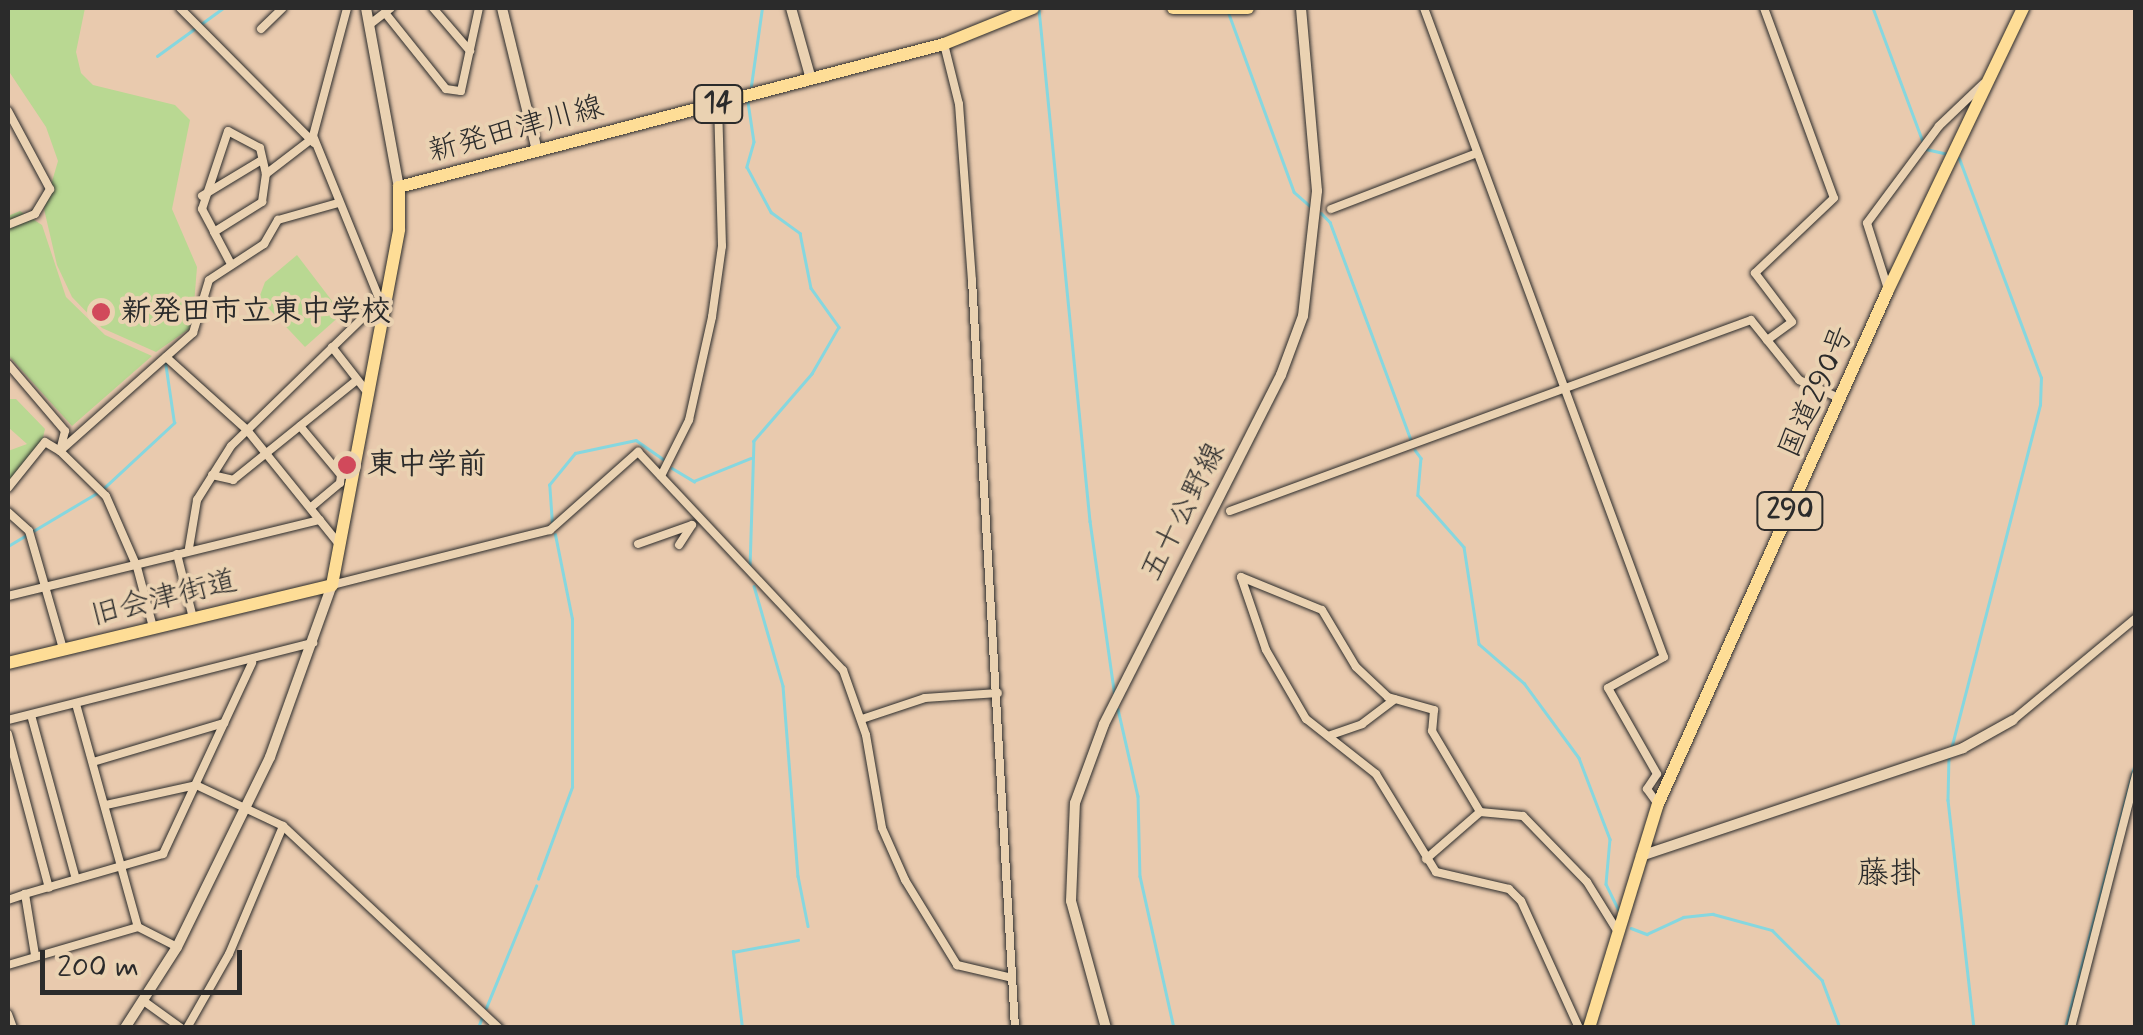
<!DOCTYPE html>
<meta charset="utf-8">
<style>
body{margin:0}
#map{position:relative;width:2143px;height:1035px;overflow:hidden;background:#e9caae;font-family:Mynerve,"Klee One",sans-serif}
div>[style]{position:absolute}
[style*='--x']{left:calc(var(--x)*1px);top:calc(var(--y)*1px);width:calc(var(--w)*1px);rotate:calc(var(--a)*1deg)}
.green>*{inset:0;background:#b9d892}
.stream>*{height:2.5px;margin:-1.25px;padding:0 1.25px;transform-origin:1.25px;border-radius:1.25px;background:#86d7df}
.roads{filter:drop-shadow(0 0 2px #2b2b2b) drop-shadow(0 0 2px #2b2b2b)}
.minor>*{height:8px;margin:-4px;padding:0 4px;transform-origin:4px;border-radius:4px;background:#ead2b2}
.tertiary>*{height:10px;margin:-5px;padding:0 5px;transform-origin:5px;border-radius:5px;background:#ead2b2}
.primary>*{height:12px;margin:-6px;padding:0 6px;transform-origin:6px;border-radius:6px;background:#fedd96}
.trunk>*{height:12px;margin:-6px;padding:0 6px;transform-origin:6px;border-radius:6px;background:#fedd96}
.dots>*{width:28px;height:28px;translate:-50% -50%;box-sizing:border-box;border:5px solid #ead2b2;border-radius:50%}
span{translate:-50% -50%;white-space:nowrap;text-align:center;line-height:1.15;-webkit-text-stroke:8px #ead2b2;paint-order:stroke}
.shield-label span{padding:2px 8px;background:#ead2b2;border:2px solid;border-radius:8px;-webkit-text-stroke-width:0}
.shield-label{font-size:28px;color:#2b2b2b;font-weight:700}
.street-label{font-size:30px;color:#2b2b2b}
.poi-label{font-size:30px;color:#2b2b2b;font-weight:700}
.left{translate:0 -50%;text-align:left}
.neighbourhood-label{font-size:32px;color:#2b2b2b}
.frame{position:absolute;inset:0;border:10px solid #2b2b2b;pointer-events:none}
.scale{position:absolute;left:40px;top:950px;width:202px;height:45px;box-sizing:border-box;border:5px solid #2b2b2b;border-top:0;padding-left:12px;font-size:30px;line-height:35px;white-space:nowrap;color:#2b2b2b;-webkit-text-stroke:8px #ead2b2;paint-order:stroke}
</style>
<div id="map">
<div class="green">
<i style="clip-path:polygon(8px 8px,85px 8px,76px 52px,81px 73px,93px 85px,175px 105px,190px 120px,172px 209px,197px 267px,193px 317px,189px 329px,156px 352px,102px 328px,72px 297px,57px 265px,44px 209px,58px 161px,46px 127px,8px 70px)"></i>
<i style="clip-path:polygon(20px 211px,42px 225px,66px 297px,105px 335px,152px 356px,72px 426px,8px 355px,8px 216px)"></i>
<i style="clip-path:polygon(297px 255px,342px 314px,305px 347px,259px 298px,265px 282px)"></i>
<i style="clip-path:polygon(8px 399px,16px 399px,45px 429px,42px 442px,8px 484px,8px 451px,27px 444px,8px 427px)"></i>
</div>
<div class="stream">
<i style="--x:1873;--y:8;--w:143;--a:69.5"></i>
<i style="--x:1039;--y:9;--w:515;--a:84.31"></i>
<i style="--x:1090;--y:521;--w:177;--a:81.9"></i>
<i style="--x:1229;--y:14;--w:189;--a:69.9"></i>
<i style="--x:1294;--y:192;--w:21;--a:41"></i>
<i style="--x:157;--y:56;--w:82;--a:-36"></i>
<i style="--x:751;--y:86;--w:79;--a:-82"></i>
<i style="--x:748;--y:102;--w:40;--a:81.5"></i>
<i style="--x:754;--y:142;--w:26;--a:106"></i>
<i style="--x:747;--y:167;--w:51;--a:61.9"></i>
<i style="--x:771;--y:212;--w:36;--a:36"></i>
<i style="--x:800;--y:233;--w:56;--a:78.7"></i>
<i style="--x:811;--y:288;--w:48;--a:54.3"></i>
<i style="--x:839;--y:327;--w:54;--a:119.9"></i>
<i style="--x:812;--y:374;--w:89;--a:130.9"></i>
<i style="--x:754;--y:441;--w:125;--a:91.8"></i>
<i style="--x:1926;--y:149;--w:22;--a:13"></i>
<i style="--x:1321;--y:213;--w:13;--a:45"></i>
<i style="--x:1330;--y:222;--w:233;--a:69.6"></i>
<i style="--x:1415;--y:450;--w:10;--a:53"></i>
<i style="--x:1421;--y:458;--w:37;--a:95"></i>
<i style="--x:1418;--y:495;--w:69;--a:48.5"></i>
<i style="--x:1464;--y:547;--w:98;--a:81.2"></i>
<i style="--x:1479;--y:644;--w:60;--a:40.9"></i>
<i style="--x:1524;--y:683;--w:93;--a:53.7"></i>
<i style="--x:1579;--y:758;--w:87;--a:69.1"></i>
<i style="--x:1610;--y:839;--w:45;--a:95.1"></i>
<i style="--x:1606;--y:884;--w:30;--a:64"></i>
<i style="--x:672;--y:468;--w:26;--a:31"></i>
<i style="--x:694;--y:481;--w:61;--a:-22"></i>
<i style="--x:104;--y:488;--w:96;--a:-42.9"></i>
<i style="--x:174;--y:423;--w:62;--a:-98.4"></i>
<i style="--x:552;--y:524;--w:39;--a:-94"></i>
<i style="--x:549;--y:485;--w:41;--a:-50.9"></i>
<i style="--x:575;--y:453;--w:62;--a:-12"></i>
<i style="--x:636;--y:440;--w:33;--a:35"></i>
<i style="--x:8;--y:546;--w:104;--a:-30.8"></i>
<i style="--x:754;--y:586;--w:104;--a:73.8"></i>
<i style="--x:783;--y:686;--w:191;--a:85.5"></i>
<i style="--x:798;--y:876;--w:51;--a:78.7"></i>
<i style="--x:1118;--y:709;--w:89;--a:77.1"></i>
<i style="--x:1138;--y:796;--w:80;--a:88.6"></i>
<i style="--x:1140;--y:876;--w:156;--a:77.4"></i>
<i style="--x:1951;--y:749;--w:355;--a:-75.5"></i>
<i style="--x:2040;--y:405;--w:27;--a:-88"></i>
<i style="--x:2041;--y:378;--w:234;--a:-110.5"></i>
<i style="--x:1949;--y:756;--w:44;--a:91.3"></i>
<i style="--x:1948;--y:800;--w:229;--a:83.5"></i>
<i style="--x:538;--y:879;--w:98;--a:-69.7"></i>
<i style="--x:572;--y:787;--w:168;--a:-90"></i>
<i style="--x:572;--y:619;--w:86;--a:-101.4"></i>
<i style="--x:1631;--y:928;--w:17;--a:21"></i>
<i style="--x:1647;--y:934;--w:40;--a:-25"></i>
<i style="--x:1683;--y:917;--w:30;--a:-6"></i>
<i style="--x:1713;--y:914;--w:61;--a:15.2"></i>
<i style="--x:1772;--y:930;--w:71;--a:45"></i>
<i style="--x:1822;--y:980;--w:51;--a:69.4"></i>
<i style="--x:486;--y:1008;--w:132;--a:-67.7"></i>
<i style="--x:478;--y:1028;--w:12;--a:-70"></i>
<i style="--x:742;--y:1028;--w:77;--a:-96.8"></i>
<i style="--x:733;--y:952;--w:66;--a:-10.5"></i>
<i style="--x:2065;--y:1028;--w:278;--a:-75.2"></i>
</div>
<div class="roads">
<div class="minor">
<i style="--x:180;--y:8;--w:190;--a:45.2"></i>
<i style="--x:433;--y:8;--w:57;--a:49.3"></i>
<i style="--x:1424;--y:8;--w:692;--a:69.71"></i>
<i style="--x:1664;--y:657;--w:64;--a:151"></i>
<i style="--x:1608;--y:688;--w:99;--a:60.3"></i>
<i style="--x:1657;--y:774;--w:18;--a:124"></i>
<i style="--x:1647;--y:789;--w:19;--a:54"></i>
<i style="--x:1764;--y:8;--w:202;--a:69.8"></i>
<i style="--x:1834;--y:198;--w:109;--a:136.5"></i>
<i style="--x:1755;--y:273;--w:61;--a:52.9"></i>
<i style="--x:1792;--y:322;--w:31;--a:144"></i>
<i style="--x:386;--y:14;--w:96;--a:51.3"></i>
<i style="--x:446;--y:89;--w:15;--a:8"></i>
<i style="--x:461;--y:91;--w:85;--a:-77.8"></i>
<i style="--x:369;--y:25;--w:28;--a:-38"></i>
<i style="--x:261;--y:29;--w:30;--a:-44"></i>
<i style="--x:944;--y:44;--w:62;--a:76"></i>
<i style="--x:959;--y:104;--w:176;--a:85.8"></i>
<i style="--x:972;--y:280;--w:749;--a:86.71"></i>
<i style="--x:8;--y:111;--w:89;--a:61.7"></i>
<i style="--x:50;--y:189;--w:29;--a:121"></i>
<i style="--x:35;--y:214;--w:29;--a:158"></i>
<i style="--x:266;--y:174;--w:54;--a:-37.5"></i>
<i style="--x:202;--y:196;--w:68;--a:-31.1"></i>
<i style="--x:1331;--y:209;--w:156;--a:-21"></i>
<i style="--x:214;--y:232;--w:57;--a:-32"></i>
<i style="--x:262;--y:202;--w:28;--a:-82"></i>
<i style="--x:266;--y:174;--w:27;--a:-103"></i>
<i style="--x:260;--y:148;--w:36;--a:-152"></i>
<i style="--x:228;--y:131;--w:82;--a:108.4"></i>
<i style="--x:202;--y:209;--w:26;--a:62"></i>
<i style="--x:214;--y:232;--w:36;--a:62"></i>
<i style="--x:1888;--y:289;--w:69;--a:-107.7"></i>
<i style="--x:1867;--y:223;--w:121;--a:-53.4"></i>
<i style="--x:1939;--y:126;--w:61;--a:-43.7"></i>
<i style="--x:332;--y:347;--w:58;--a:52"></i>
<i style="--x:166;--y:357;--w:109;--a:42"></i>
<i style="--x:247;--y:430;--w:146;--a:51.1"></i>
<i style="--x:8;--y:364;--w:88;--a:49.6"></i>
<i style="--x:65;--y:431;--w:16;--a:104"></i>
<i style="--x:300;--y:426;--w:64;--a:50.1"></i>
<i style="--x:341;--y:475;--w:8;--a:97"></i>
<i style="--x:340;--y:483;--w:38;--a:140"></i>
<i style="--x:60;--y:451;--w:178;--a:-41.6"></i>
<i style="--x:193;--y:333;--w:55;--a:-73.2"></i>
<i style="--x:209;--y:280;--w:66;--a:-33.2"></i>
<i style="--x:264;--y:244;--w:28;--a:-60"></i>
<i style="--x:278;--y:220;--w:62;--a:-15.8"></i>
<i style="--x:212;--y:475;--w:22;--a:13"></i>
<i style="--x:233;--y:480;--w:159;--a:-38.9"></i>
<i style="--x:661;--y:476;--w:63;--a:-63.4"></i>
<i style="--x:689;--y:420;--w:106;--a:-77.4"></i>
<i style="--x:712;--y:317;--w:72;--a:-82"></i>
<i style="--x:722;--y:246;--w:142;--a:-91.6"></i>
<i style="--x:8;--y:488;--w:59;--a:-51.2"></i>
<i style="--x:45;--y:442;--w:17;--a:31"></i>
<i style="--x:60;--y:451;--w:64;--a:44.4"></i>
<i style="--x:106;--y:496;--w:77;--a:66.4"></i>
<i style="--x:137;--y:567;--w:62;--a:75.1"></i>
<i style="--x:1230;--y:511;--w:555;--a:-20.13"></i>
<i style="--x:1751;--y:320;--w:77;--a:51.3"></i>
<i style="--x:1799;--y:380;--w:46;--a:24.3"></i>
<i style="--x:8;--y:512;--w:28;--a:42"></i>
<i style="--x:29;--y:531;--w:123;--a:73.9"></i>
<i style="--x:638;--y:544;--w:57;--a:-19.4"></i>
<i style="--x:679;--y:545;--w:24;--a:-57"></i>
<i style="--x:189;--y:548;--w:49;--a:-80.5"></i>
<i style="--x:197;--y:500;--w:64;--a:-57.8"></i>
<i style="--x:231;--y:446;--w:192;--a:-44.2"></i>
<i style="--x:369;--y:312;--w:15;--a:-16"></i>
<i style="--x:383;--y:308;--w:186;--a:-112.1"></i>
<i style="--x:313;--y:136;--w:132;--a:-75.1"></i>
<i style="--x:177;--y:554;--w:66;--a:76"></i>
<i style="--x:332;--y:585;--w:225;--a:-14.2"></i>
<i style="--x:550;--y:530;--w:118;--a:-41.6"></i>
<i style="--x:638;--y:452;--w:299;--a:46.8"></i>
<i style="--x:843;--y:670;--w:69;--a:70.5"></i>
<i style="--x:866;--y:735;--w:94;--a:80.2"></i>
<i style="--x:882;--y:828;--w:57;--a:66.1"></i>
<i style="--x:905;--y:880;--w:100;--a:58.5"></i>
<i style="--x:957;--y:965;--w:52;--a:13.2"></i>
<i style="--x:8;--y:596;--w:321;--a:-13.7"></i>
<i style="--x:76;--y:704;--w:231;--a:74.5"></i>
<i style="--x:31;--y:715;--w:170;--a:74.7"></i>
<i style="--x:862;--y:719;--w:66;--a:-18.4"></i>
<i style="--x:925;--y:698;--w:73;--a:-3.9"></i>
<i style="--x:8;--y:720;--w:315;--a:-14.2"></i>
<i style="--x:2013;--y:720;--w:160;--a:-39.7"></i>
<i style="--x:8;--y:734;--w:159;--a:75.1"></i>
<i style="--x:1328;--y:736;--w:36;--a:-19"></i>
<i style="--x:1362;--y:724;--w:41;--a:-37.1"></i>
<i style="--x:93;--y:762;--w:137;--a:-16.6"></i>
<i style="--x:106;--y:805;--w:92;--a:-12.5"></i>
<i style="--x:196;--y:785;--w:96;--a:25.2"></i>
<i style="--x:283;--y:826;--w:296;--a:43.1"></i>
<i style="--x:1426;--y:859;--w:72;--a:-41"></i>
<i style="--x:8;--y:900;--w:18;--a:-19"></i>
<i style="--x:35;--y:955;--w:62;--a:-99.3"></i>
<i style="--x:25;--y:894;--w:144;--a:-16.2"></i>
<i style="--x:163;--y:854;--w:211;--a:-65"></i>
<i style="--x:8;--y:965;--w:135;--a:-16.3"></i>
<i style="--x:138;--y:927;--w:44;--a:27.1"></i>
<i style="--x:145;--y:1002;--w:44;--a:35.8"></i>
<i style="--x:8;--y:1014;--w:15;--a:70"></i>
<i style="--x:187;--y:1028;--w:85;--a:-60.4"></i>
<i style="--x:229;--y:954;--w:139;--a:-67.1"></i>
<i style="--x:1579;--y:1028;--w:140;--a:-114.5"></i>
<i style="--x:1521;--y:901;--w:17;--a:-135"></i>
<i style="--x:1509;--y:889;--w:75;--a:-166.9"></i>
<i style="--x:1436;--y:872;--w:115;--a:-121.5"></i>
<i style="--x:1376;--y:774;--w:89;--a:-141.8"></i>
<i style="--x:1306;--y:719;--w:80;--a:-120.1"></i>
<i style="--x:1266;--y:650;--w:77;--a:-108.9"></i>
<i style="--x:1241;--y:577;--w:87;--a:22.2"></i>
<i style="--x:1322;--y:610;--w:66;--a:59.2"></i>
<i style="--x:1356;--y:667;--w:44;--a:43.2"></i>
<i style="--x:1388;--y:697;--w:48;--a:15.8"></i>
<i style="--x:1434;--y:710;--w:21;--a:95"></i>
<i style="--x:1432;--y:731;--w:94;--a:59.3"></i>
<i style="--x:1480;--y:812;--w:43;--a:5.3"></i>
<i style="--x:1523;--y:816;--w:92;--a:45.9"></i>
<i style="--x:1587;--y:882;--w:59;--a:58.2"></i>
<i style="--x:2071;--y:1028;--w:261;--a:-75.6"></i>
</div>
<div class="tertiary">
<i style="--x:366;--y:8;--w:182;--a:79.6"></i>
<i style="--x:502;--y:8;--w:147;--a:76.2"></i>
<i style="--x:791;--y:8;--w:74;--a:74.3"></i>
<i style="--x:1641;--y:856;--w:340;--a:-18.5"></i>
<i style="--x:1963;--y:748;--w:57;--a:-29.2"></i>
<i style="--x:125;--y:1028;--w:96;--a:-57.3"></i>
<i style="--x:177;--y:947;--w:212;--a:-63.9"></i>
<i style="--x:270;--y:757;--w:183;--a:-70.2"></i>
<i style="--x:1106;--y:1028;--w:132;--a:-105.4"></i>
<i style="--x:1071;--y:901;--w:98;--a:-87.7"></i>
<i style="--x:1075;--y:803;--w:84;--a:-69.8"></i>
<i style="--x:1104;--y:724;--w:391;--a:-63.1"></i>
<i style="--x:1281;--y:375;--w:63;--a:-69.6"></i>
<i style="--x:1303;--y:316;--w:126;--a:-83.6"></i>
<i style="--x:1317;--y:191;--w:184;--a:-95"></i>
</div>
<div class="primary">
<i style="--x:1173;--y:8;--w:75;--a:0"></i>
<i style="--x:8;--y:663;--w:333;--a:-13.5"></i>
<i style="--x:332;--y:585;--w:362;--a:-79.3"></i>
<i style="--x:399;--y:229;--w:42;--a:-90"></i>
<i style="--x:399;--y:187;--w:563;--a:-14.7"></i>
<i style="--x:944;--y:44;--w:96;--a:-22"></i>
</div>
<div class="trunk">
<i style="--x:1589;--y:1028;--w:234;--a:-72.9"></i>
<i style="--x:1658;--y:804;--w:563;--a:-65.89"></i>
<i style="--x:1888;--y:290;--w:313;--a:-64.4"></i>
</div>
</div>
<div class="dots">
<i style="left:101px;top:312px;background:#d1495b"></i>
<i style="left:347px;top:465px;background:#d1495b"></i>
</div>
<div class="shield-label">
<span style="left:718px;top:104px">14</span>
<span style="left:1790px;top:511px">290</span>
</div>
<div class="street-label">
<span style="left:516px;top:130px;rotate:-15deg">新発田津川線</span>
<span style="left:1817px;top:392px;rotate:-66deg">国道290号</span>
<span style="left:1184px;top:512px;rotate:-63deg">五十公野線</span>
<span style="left:164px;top:599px;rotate:-14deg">旧会津街道</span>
</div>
<div class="poi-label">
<span class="left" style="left:121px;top:312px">新発田市立東中学校</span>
<span class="left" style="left:367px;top:465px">東中学前</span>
</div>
<div class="neighbourhood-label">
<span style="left:1889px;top:874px">藤掛</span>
</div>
<div class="frame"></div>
<div class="scale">200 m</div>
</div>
